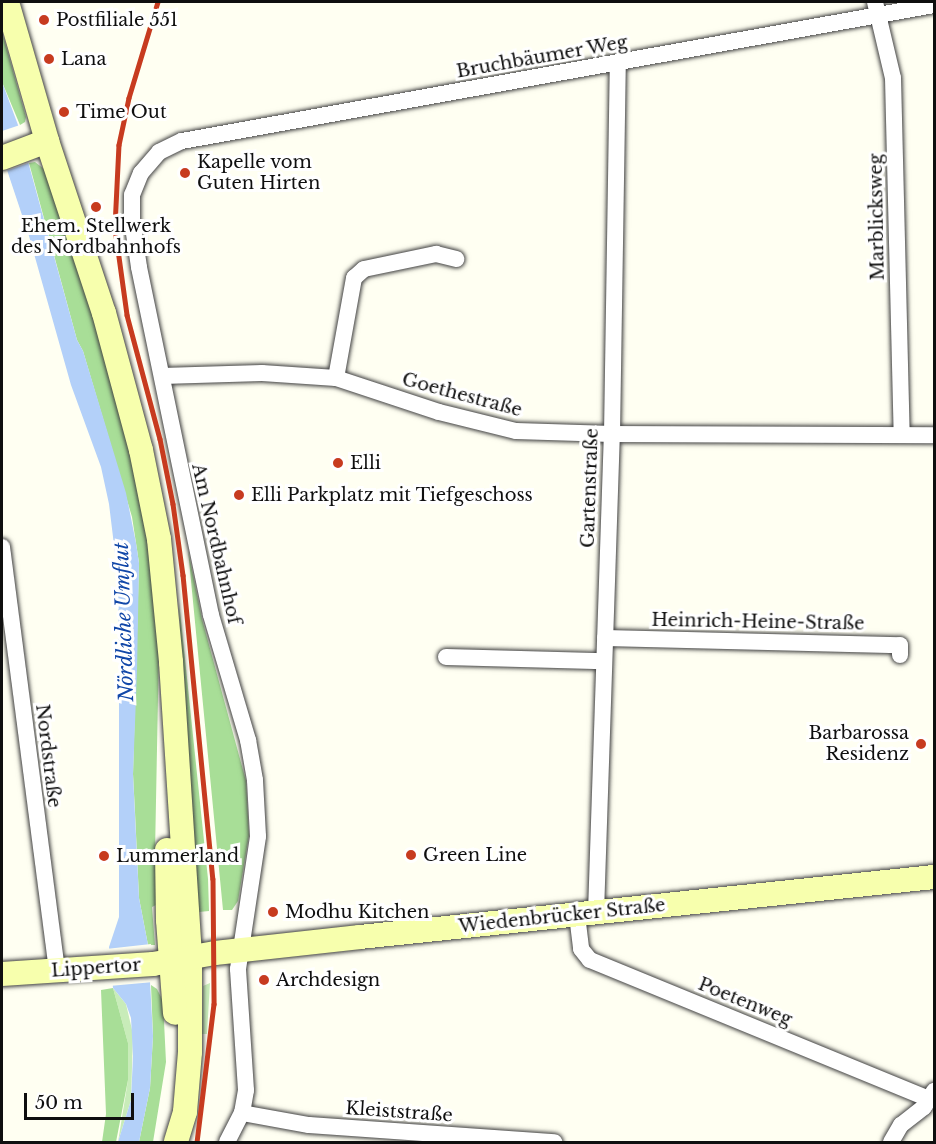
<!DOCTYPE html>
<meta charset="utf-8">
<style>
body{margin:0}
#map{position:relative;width:936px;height:1144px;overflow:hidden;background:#fffff2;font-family:"Libre Baskerville",serif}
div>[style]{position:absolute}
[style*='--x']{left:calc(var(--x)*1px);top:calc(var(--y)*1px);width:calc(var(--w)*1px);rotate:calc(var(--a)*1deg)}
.green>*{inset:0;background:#c8ecb9}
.forest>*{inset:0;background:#a8de97}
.water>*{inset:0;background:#b3d0f9}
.pier>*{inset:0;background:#fffff2}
.roads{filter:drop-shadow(0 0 2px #424242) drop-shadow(0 0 2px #424242)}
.street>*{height:16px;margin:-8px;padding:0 8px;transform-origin:8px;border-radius:8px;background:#fff}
.secondary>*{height:24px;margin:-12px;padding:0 12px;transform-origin:12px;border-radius:12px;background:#f7ffad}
.rail>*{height:4.5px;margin:-2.25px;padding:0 2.25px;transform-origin:2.25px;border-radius:2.25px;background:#c73b1f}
.dots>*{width:16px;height:16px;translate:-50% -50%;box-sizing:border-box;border:3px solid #fff;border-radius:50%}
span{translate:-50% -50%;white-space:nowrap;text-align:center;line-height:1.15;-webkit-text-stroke:6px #fff;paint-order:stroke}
.poi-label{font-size:18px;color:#0f0f0f}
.left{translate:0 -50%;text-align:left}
.right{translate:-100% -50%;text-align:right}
.street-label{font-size:18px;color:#0f0f0f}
.water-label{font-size:20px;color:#1147a8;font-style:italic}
.frame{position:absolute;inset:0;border:3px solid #0f0f0f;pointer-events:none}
.scale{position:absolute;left:24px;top:1093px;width:110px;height:27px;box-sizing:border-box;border:3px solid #0f0f0f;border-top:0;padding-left:8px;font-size:18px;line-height:21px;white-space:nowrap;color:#0f0f0f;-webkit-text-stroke:4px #fff;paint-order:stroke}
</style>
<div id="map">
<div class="green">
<i style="clip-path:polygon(210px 983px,207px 1034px,202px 1034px,203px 986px)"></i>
<i style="clip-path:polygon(113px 988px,126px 1004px,133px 1034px,131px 1100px,118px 1142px,128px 1080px,128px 1043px)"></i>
</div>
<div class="forest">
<i style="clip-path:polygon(2px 32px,26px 117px,25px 122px,20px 125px,2px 82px)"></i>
<i style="clip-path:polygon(35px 162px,44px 169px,77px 264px,127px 429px,143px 504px,159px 645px,155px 853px,158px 904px,152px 907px,155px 945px,148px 945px,139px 898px,135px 812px,133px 774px,139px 563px,136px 543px,132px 517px,83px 351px,77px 340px,29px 163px)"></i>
<i style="clip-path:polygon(188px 550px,202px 619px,246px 781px,249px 835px,238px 901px,232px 910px,223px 910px)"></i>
<i style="clip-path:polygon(179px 602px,208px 879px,209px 911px,199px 912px,195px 899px,186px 791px)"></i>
<i style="clip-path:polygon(151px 985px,157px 989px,163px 1001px,166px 1062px,153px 1142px,139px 1142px,150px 1088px,153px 1036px)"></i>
<i style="clip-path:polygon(113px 988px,128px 1043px,128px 1080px,116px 1142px,102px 1142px,106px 1114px,101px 990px)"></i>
</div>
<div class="water">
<i style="clip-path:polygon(2px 82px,18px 125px,77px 340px,83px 351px,126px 493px,136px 543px,139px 563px,137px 672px,133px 774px,139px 898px,148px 945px,153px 1036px,150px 1088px,139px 1142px,118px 1142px,131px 1100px,133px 1056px,131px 1018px,126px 1004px,113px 988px,109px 947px,119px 917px,119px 662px,118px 578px,109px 504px,101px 467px,71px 385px,29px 236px,2px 155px)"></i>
</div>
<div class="pier">
<i style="clip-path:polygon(20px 125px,31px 162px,6px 171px,2px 155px,2px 131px)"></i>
<i style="clip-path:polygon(151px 944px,154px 982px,109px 986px,106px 949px)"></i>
</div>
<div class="roads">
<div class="street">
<i style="--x:875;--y:2;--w:78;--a:76.7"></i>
<i style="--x:893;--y:78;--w:356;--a:88.6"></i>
<i style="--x:162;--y:376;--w:100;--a:-1.7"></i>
<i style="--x:262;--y:373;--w:74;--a:3.9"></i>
<i style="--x:336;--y:378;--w:108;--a:18.3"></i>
<i style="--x:439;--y:412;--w:79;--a:13.9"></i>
<i style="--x:516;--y:431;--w:96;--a:1.8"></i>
<i style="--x:612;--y:434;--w:322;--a:0.2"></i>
<i style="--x:336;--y:378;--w:102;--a:-79.8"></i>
<i style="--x:354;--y:278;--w:13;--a:-42"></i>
<i style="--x:364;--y:269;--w:74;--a:-11.8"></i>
<i style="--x:436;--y:254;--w:21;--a:14"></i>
<i style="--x:2;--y:547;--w:427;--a:82.6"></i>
<i style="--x:605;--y:638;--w:295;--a:1.4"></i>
<i style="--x:900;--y:645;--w:10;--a:90"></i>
<i style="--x:446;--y:657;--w:158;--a:1.5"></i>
<i style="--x:596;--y:913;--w:479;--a:-88.1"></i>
<i style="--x:612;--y:434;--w:370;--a:-89.1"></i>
<i style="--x:577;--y:915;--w:34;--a:83"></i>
<i style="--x:581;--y:949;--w:14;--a:51"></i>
<i style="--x:590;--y:960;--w:366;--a:22.3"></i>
<i style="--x:242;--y:1113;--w:68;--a:10.2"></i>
<i style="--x:309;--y:1125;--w:246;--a:4"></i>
<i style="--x:227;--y:1142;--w:33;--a:-63"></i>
<i style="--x:242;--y:1113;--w:23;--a:-80"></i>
<i style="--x:246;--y:1090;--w:121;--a:-93.8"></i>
<i style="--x:238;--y:969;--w:134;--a:-81.4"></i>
<i style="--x:258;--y:836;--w:56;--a:-93.1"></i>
<i style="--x:255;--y:780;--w:41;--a:-99.9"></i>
<i style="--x:248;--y:740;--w:130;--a:-106.5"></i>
<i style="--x:211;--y:615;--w:355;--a:-101.7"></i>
<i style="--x:139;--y:267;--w:48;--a:-98.5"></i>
<i style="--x:132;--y:220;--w:25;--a:-90"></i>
<i style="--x:132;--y:195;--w:24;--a:-68"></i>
<i style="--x:141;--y:173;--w:28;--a:-49"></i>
<i style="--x:159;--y:152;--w:25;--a:-26"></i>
<i style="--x:182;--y:141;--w:764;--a:-10.25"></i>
<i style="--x:891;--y:1142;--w:20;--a:-60"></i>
<i style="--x:901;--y:1125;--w:29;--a:-38"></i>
<i style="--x:924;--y:1107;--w:19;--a:-58"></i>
</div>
<div class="secondary">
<i style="--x:7;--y:2;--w:145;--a:73.9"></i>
<i style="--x:47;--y:141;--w:181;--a:71.7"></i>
<i style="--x:104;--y:313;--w:142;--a:74.9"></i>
<i style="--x:141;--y:450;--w:91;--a:78.6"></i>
<i style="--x:159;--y:539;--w:124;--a:84.4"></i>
<i style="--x:171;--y:662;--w:297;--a:86.3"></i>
<i style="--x:190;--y:958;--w:94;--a:90"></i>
<i style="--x:190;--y:1052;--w:60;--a:94.8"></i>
<i style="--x:185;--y:1112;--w:31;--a:107"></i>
<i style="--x:2;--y:158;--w:48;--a:-20.7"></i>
<i style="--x:167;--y:850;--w:70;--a:89.2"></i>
<i style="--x:168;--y:920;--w:93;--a:85.7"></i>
<i style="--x:2;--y:974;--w:151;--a:-3.8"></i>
<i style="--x:153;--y:964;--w:63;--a:-10.1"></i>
<i style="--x:215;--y:953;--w:146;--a:-6.3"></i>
<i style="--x:360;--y:937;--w:577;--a:-5.97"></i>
</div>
</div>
<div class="rail">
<i style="--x:158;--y:2;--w:100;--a:106.8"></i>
<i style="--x:129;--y:98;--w:48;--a:102"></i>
<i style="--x:119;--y:145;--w:83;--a:92.8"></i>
<i style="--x:115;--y:228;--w:88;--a:82.1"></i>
<i style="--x:127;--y:315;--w:128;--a:75.1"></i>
<i style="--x:160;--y:439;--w:66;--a:78.7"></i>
<i style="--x:173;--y:504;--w:72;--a:82"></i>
<i style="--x:183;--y:575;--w:305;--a:84.4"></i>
<i style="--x:213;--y:879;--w:125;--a:89.5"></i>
<i style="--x:214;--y:1004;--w:139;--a:97"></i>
</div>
<div class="dots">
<i style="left:44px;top:20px;background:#c73b1f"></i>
<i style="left:49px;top:59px;background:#c73b1f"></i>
<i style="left:64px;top:112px;background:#c73b1f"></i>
<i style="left:185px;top:173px;background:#c73b1f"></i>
<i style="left:96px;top:207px;background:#c73b1f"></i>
<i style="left:338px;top:463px;background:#c73b1f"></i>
<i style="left:239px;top:495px;background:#c73b1f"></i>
<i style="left:921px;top:744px;background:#c73b1f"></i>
<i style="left:411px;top:855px;background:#c73b1f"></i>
<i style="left:104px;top:856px;background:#c73b1f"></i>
<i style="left:273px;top:912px;background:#c73b1f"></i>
<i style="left:264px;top:980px;background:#c73b1f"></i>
</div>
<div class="poi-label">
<span class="left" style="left:56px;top:20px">Postfiliale 551</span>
<span class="left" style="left:61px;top:59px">Lana</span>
<span class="left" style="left:76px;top:112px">Time Out</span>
<span class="left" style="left:197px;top:173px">Kapelle vom<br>Guten Hirten</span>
<span style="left:96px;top:237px">Ehem. Stellwerk<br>des Nordbahnhofs</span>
<span class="left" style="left:350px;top:463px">Elli</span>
<span class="left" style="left:251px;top:495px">Elli Parkplatz mit Tiefgeschoss</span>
<span class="right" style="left:909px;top:744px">Barbarossa<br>Residenz</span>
<span class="left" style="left:423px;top:855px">Green Line</span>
<span class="left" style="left:116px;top:856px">Lummerland</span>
<span class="left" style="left:285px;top:912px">Modhu Kitchen</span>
<span class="left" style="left:276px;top:980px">Archdesign</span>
</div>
<div class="street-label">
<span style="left:542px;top:57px;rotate:-10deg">Bruchbäumer Weg</span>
<span style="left:877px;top:217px;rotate:-91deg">Marblicksweg</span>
<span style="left:462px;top:395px;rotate:15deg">Goethestraße</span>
<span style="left:590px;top:488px;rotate:-88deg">Gartenstraße</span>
<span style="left:216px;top:544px;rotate:77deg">Am Nordbahnhof</span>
<span style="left:758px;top:622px;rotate:1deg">Heinrich-Heine-Straße</span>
<span style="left:48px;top:756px;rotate:83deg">Nordstraße</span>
<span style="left:562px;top:916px;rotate:-6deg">Wiedenbrücker Straße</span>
<span style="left:96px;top:968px;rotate:-4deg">Lippertor</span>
<span style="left:745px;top:1002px;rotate:22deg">Poetenweg</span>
<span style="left:399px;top:1112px;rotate:4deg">Kleiststraße</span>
</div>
<div class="water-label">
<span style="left:124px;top:622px;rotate:-92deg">Nördliche Umflut</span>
</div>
<div class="frame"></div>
<div class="scale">50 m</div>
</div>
